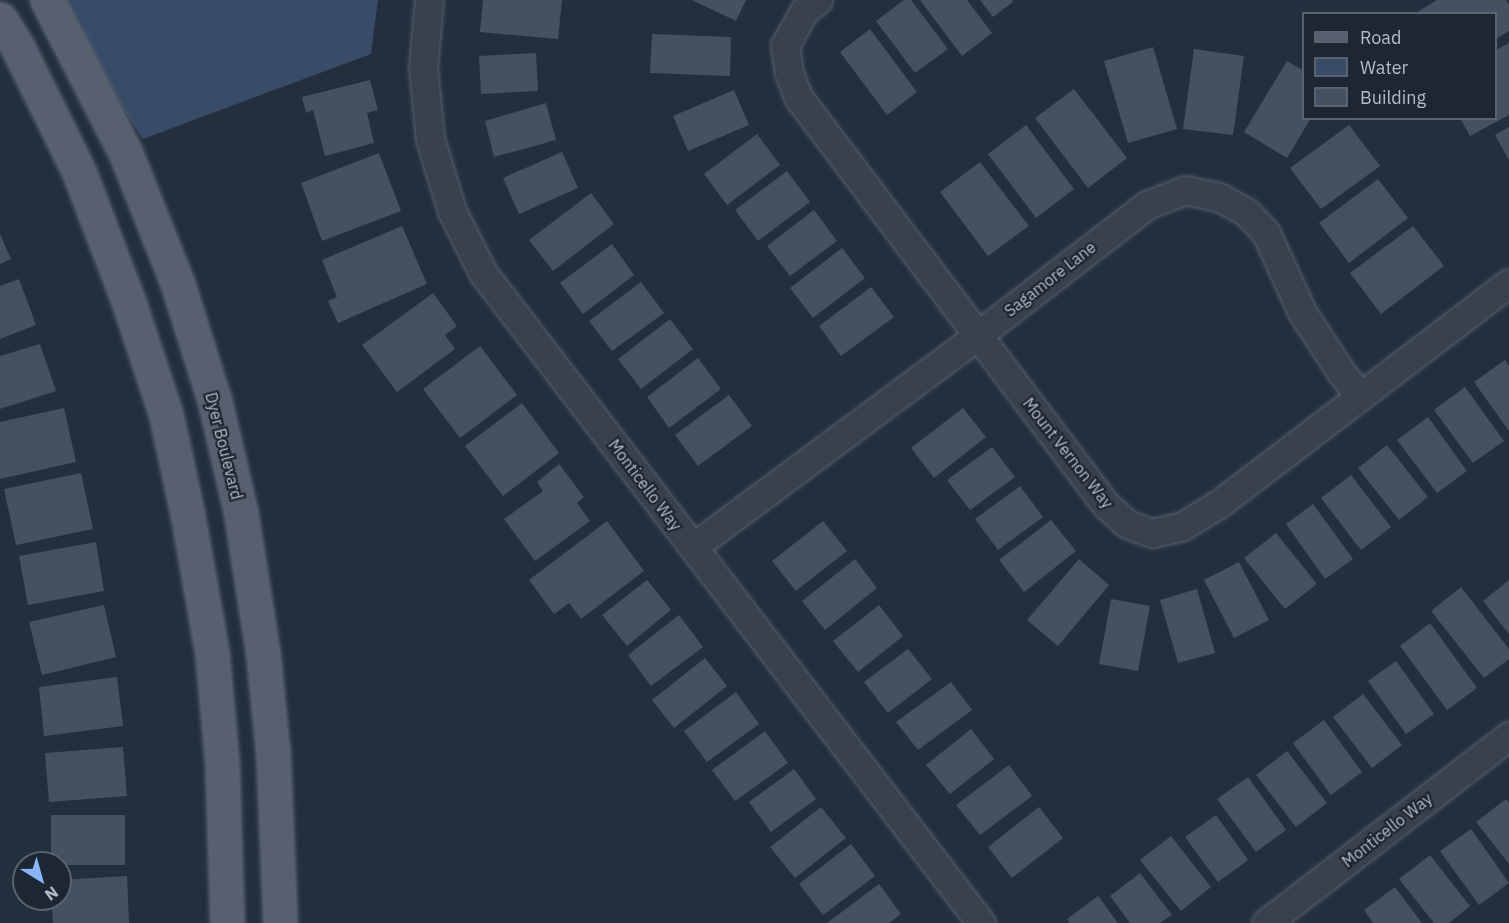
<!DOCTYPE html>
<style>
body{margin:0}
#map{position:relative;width:1509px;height:923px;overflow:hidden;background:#242f3e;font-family:"IBM Plex Sans",sans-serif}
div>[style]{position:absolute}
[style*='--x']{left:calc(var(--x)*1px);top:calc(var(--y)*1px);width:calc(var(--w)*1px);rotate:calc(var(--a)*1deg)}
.water>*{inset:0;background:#394c67}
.building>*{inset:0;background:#455162}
.roads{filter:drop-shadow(0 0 2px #565f6c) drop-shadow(0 0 2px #565f6c)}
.minor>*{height:27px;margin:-13.5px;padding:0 13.5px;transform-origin:13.5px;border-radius:13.5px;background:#38414e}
.major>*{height:33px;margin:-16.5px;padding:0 16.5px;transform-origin:16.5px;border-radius:16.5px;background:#56606e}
span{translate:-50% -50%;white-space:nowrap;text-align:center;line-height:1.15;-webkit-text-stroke:4.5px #1d2633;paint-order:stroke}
.street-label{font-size:16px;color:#b4bcc9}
.legend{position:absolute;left:1302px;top:12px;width:195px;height:108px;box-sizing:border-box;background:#1d2633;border:2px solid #59626f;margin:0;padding:8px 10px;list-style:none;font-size:18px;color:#b4bcc9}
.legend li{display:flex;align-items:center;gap:12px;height:30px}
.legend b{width:30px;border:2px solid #59626f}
.north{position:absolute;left:12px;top:851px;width:60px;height:60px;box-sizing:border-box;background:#1d2633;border:2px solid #59626f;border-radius:50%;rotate:143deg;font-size:16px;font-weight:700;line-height:24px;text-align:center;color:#b4bcc9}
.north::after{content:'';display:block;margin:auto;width:21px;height:27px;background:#8ab4f8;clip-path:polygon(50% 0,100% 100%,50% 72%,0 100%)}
</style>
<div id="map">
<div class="water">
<i style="clip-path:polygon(63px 0,378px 0,371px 54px,143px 139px,107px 86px)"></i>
</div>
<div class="building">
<i style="clip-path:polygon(483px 0,562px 0,558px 39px,480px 32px)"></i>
<i style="clip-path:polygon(692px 0,746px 0,736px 21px)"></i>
<i style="clip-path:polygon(904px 0,911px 0,948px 49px,915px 73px,876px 21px)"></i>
<i style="clip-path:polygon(920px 0,967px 0,992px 33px,962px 56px)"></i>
<i style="clip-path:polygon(980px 0,1012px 0,1013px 2px,993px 17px)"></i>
<i style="clip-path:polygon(1437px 0,1506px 0,1509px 5px,1509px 31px,1496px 39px,1496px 14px,1414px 14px)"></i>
<i style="clip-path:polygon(870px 29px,917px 92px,887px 115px,840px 52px)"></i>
<i style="clip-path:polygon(652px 34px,731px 37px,730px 76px,650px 73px)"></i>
<i style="clip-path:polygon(1509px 43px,1509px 115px,1470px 136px,1460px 118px,1496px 118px,1496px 50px)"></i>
<i style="clip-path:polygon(1153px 47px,1177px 129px,1128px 143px,1104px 61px)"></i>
<i style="clip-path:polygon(1194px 49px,1244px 56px,1233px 135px,1183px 129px)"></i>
<i style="clip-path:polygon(536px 53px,538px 91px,481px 94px,479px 56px)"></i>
<i style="clip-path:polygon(1287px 61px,1304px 71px,1304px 118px,1311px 118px,1287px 158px,1244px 132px)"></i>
<i style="clip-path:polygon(370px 80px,378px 110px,367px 113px,374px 143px,325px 156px,313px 110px,306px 113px,302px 97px)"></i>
<i style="clip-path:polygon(1074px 89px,1127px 158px,1088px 188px,1035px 118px)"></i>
<i style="clip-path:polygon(734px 90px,749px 125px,688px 151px,673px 116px)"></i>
<i style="clip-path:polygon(546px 103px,556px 140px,494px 157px,485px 121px)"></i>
<i style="clip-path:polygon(1026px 125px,1074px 189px,1036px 218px,988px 154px)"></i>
<i style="clip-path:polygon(1349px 125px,1380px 166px,1321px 209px,1290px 168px)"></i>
<i style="clip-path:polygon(1509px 127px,1509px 160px,1495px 135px)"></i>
<i style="clip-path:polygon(757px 134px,780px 165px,727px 205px,704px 174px)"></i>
<i style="clip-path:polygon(562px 152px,578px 188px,519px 214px,503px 178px)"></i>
<i style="clip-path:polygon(379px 153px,401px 211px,322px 241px,301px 183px)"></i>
<i style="clip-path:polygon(980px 162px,1029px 226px,988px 256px,940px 192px)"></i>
<i style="clip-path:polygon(787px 171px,810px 202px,758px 241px,735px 210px)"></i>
<i style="clip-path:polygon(1378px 179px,1408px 218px,1349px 263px,1319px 223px)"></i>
<i style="clip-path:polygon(591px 193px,614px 224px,553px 271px,529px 240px)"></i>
<i style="clip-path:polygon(814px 210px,837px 241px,790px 276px,767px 246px)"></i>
<i style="clip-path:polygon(402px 226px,427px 284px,338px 323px,328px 301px,337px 297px,322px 260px)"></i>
<i style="clip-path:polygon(1413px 226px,1444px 266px,1381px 314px,1350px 273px)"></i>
<i style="clip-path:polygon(0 234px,11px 259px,0 264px)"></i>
<i style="clip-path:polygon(612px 244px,634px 275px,583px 314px,560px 283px)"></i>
<i style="clip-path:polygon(842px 248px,865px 278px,813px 318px,790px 288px)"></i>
<i style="clip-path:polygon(19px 279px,36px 325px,0 339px,0 286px)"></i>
<i style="clip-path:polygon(641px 282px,664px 313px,612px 351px,589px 321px)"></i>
<i style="clip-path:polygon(871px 287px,894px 317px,841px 356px,819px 326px)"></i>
<i style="clip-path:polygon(433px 293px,457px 326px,445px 335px,455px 349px,397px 392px,362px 345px)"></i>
<i style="clip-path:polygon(670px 319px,693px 349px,641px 389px,618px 359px)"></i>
<i style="clip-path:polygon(40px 344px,56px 391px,0 409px,0 356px)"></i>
<i style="clip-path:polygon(480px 346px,517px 395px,460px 438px,423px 389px)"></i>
<i style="clip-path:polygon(698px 358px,721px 389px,669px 428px,647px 397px)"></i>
<i style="clip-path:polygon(1505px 360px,1509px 366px,1509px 431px,1474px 382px)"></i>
<i style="clip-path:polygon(1465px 387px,1504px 441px,1473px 463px,1434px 410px)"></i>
<i style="clip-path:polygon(729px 395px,752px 426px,698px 466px,675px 435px)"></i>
<i style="clip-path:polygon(522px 403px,559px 453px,503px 496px,465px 446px)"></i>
<i style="clip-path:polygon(64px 408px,76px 462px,0 479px,0 422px)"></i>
<i style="clip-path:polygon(963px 408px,986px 437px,934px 478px,911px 448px)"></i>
<i style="clip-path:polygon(1428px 417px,1467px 471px,1437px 493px,1397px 440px)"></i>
<i style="clip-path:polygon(1387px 445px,1428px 497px,1399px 520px,1358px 468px)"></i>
<i style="clip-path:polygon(992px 447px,1015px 477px,970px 510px,947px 480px)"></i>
<i style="clip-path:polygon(559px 464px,584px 497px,577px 503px,590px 521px,535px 561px,504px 519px,543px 491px,537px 482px)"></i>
<i style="clip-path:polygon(81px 473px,93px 529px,16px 545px,4px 489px)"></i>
<i style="clip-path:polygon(1351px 475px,1391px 527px,1361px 550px,1321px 498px)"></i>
<i style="clip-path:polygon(1020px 486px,1043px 517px,998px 550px,975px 519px)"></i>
<i style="clip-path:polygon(1313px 504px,1353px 559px,1325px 579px,1286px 524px)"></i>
<i style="clip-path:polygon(1051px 520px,1076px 551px,1024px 592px,999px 560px)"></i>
<i style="clip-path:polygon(607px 521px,644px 571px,581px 619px,569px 603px,554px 614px,529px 580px)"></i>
<i style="clip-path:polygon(823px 521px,847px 551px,796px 591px,772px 561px)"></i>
<i style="clip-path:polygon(1276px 533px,1317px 584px,1285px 609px,1244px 558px)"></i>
<i style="clip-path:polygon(96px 542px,104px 591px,28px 605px,19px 556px)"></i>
<i style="clip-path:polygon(855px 559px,877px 588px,825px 630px,802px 601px)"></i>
<i style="clip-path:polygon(1079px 559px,1109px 585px,1058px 646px,1027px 620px)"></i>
<i style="clip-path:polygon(1239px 562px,1269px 620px,1234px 638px,1204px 580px)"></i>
<i style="clip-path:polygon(647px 580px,671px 610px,627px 646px,602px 615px)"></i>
<i style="clip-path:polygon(1509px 580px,1509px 634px,1483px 601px)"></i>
<i style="clip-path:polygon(1461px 587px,1509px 649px,1509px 659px,1484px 678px,1431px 611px)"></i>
<i style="clip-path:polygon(1197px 589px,1215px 653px,1178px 663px,1160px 600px)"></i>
<i style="clip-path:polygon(1111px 599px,1150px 606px,1138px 671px,1099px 664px)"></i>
<i style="clip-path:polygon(104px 605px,116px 657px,42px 675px,29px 622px)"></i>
<i style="clip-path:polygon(879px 605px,903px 636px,858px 672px,833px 641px)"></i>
<i style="clip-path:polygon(679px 615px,703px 647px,651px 686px,628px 655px)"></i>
<i style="clip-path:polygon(1430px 623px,1477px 688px,1447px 710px,1400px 646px)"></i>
<i style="clip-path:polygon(908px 649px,932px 679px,888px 713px,864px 682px)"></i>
<i style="clip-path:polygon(705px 658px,727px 686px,674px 728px,652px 700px)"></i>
<i style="clip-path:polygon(1396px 661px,1434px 714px,1406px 734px,1368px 681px)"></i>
<i style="clip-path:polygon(117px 677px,123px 726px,44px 736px,39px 687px)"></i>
<i style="clip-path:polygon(951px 682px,972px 710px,918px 750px,896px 722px)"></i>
<i style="clip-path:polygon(736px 692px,759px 724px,707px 762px,684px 731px)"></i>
<i style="clip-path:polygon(1363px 694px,1402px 745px,1372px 768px,1333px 717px)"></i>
<i style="clip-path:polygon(1324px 720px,1362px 772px,1331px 795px,1293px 743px)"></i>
<i style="clip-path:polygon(971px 729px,994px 759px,950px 794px,926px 765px)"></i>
<i style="clip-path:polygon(765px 731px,788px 763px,735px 801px,712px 770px)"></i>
<i style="clip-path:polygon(123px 747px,127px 796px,49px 802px,45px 753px)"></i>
<i style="clip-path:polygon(1287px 751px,1327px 803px,1296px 827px,1256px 775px)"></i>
<i style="clip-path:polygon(1009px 765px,1032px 796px,980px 835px,956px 805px)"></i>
<i style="clip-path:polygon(794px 769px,816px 799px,771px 832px,749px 802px)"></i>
<i style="clip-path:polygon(1248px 777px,1286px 830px,1256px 852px,1217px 799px)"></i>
<i style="clip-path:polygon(1506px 799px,1509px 803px,1509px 864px,1476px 822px)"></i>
<i style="clip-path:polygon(821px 807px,846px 838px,795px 878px,770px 847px)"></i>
<i style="clip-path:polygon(1039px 807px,1063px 838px,1012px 878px,988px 847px)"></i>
<i style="clip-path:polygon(51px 815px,125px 815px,125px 865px,60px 865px,60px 863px,51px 863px)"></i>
<i style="clip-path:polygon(1216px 815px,1248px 860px,1218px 882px,1185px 837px)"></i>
<i style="clip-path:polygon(1471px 829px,1509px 883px,1479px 905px,1440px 851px)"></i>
<i style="clip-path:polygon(1171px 836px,1211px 887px,1181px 911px,1140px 860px)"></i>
<i style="clip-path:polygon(851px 844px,875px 876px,823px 915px,799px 884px)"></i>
<i style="clip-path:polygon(1430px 855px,1470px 906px,1449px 923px,1434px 923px,1399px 879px)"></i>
<i style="clip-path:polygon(1140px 873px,1172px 915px,1160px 923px,1130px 923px,1110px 896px)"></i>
<i style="clip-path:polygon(127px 876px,129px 923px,53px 923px,51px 899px,60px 899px,60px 880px)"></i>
<i style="clip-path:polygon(879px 884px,901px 914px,889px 923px,827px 923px)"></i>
<i style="clip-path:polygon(1395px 887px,1422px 923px,1373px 923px,1364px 910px)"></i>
<i style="clip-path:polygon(1098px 896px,1118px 923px,1070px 923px,1067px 919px)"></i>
</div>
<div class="roads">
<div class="minor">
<i style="--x:429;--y:0;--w:67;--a:95.1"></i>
<i style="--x:423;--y:67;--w:72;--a:84.4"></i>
<i style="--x:430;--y:139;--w:75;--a:73"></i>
<i style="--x:452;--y:211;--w:69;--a:63.4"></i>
<i style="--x:483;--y:273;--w:819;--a:52.54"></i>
<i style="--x:818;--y:0;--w:18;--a:142"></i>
<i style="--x:804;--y:11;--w:39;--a:119"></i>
<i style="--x:785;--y:45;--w:28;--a:82"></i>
<i style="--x:789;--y:73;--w:26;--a:69"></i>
<i style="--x:798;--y:97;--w:511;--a:52.95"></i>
<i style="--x:1106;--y:505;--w:28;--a:42"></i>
<i style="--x:1127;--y:524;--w:27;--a:20"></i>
<i style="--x:1152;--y:533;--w:30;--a:-12"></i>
<i style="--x:1181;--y:527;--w:46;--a:-31.6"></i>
<i style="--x:1220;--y:503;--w:363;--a:-37.3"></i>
<i style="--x:693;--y:547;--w:355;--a:-36.6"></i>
<i style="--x:978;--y:335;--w:213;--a:-37.6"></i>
<i style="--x:1147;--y:205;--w:41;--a:-21.5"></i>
<i style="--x:1185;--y:190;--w:35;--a:12"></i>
<i style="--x:1219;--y:197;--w:31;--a:29"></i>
<i style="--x:1246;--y:212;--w:29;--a:46"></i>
<i style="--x:1266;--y:233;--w:87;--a:65.5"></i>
<i style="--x:1302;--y:312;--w:72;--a:57"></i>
<i style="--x:1341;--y:372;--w:31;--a:52"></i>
<i style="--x:1266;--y:923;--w:307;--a:-37.6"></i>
</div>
<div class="major">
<i style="--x:47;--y:0;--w:173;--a:62.8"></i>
<i style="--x:126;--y:154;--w:141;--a:68.3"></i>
<i style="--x:178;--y:285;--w:123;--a:72.5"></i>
<i style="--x:215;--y:402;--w:115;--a:76.9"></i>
<i style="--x:241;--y:514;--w:142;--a:81.1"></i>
<i style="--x:263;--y:654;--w:100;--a:84.3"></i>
<i style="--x:273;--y:754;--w:169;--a:87.6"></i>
<i style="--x:0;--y:19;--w:34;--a:58"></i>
<i style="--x:18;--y:48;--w:138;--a:63.8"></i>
<i style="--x:79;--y:172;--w:137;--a:69.1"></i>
<i style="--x:128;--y:300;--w:121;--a:71.7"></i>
<i style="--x:166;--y:415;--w:104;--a:77.8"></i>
<i style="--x:188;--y:517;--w:138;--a:80"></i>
<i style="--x:212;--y:653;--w:110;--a:84.8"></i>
<i style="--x:222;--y:763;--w:160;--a:88.2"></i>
</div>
</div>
<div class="street-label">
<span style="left:1050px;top:279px;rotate:-38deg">Sagamore Lane</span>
<span style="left:224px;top:446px;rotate:76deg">Dyer Boulevard</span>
<span style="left:1068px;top:453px;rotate:52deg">Mount Vernon Way</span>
<span style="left:645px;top:485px;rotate:53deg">Monticello Way</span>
<span style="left:1387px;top:830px;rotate:-38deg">Monticello Way</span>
</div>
<ul class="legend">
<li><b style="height:8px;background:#56606e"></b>Road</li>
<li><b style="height:16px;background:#394c67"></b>Water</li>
<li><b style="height:16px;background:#455162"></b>Building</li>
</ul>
<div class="north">N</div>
</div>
